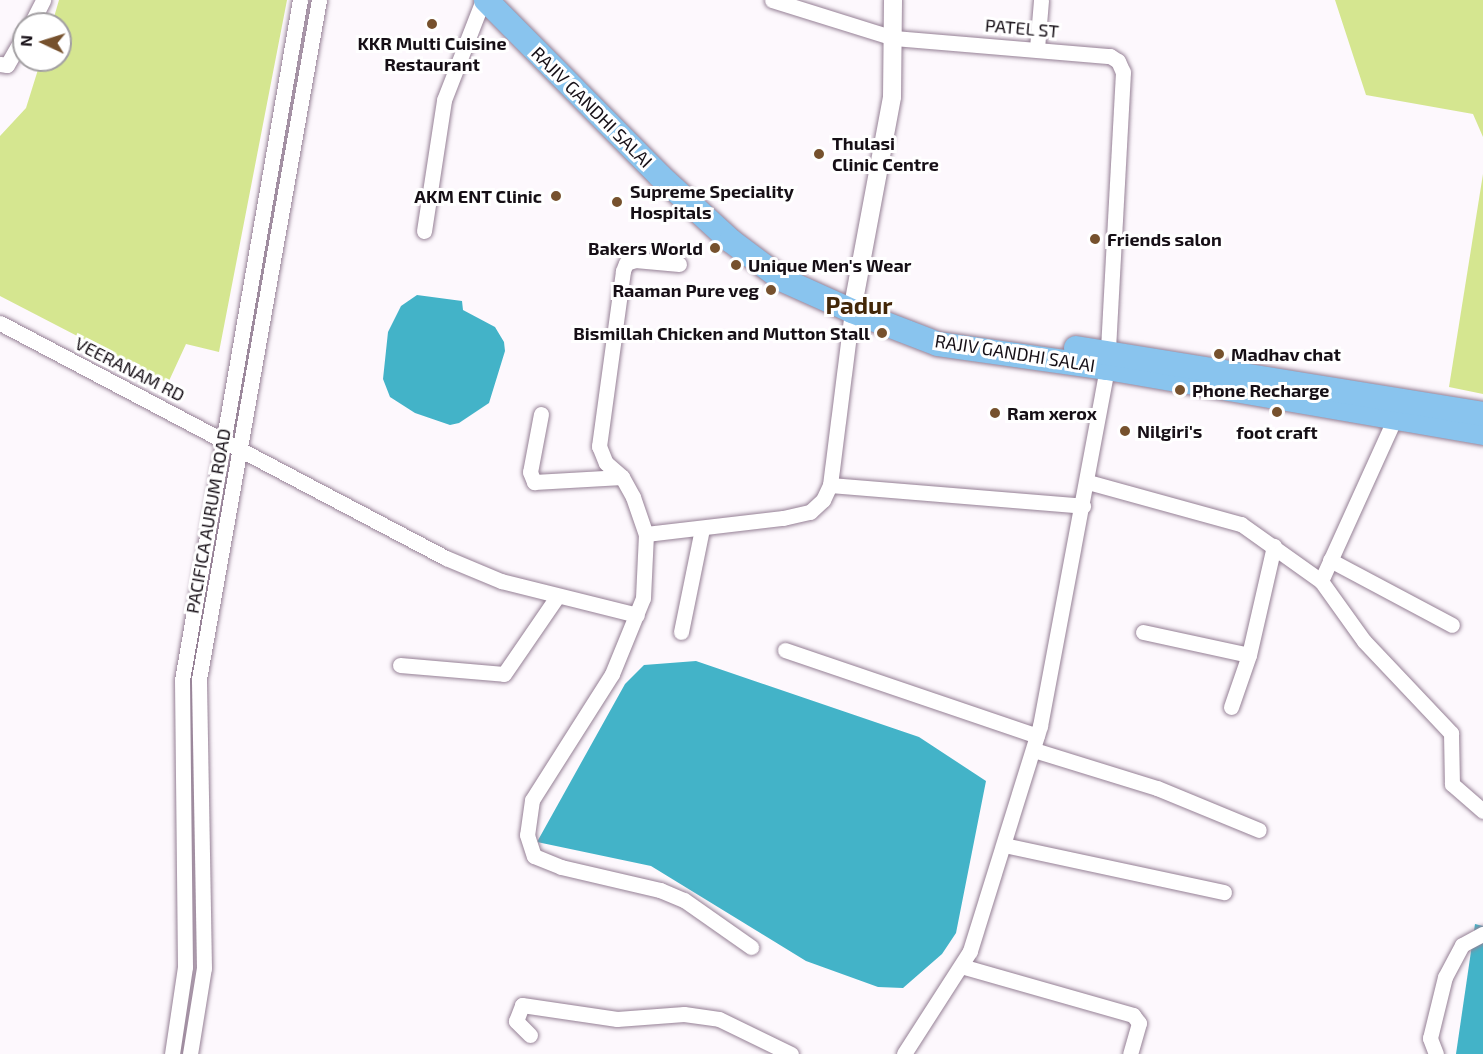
<!DOCTYPE html>
<style>
body{margin:0}
#map{position:relative;width:1483px;height:1054px;overflow:hidden;background:#fdf8fd;font-family:"Exo 2",sans-serif}
div>[style]{position:absolute}
[style*='--x']{left:calc(var(--x)*1px);top:calc(var(--y)*1px);width:calc(var(--w)*1px);rotate:calc(var(--a)*1deg)}
.green>*{inset:0;background:#d5e690}
.water>*{inset:0;background:#43b3c8}
.roads{filter:drop-shadow(0 0 2px #958095) drop-shadow(0 0 2px #958095)}
.minor>*{height:15px;margin:-7.5px;padding:0 7.5px;transform-origin:7.5px;border-radius:7.5px;background:#fff}
.tertiary>*{height:18px;margin:-9px;padding:0 9px;transform-origin:9px;border-radius:9px;background:#fff}
.primary>*{height:24px;margin:-12px;padding:0 12px;transform-origin:12px;border-radius:12px;background:#89c4ee}
.dots>*{width:16px;height:16px;translate:-50% -50%;box-sizing:border-box;border:3px solid #fff;border-radius:50%}
span{translate:-50% -50%;white-space:nowrap;text-align:center;line-height:1.15;-webkit-text-stroke:6px #fff;paint-order:stroke}
.street-label{font-size:18px;color:#160f16}
.poi-label{font-size:18px;color:#160f16;font-weight:700}
.left{translate:0 -50%;text-align:left}
.right{translate:-100% -50%;text-align:right}
.district-label{font-size:24px;color:#432708;font-weight:700}
.north{position:absolute;left:12px;top:12px;width:60px;height:60px;box-sizing:border-box;background:#fff;border:2px solid #a29fa2;border-radius:50%;rotate:274deg;font-size:16px;font-weight:700;line-height:24px;text-align:center;color:#160f16}
.north::after{content:'';display:block;margin:auto;width:21px;height:27px;background:#76512d;clip-path:polygon(50% 0,100% 100%,50% 72%,0 100%)}
</style>
<div id="map">
<div class="green">
<i style="clip-path:polygon(59px 0,287px 0,219px 352px,186px 344px,168px 383px,0 296px,0 136px,26px 108px,41px 60px,60px 60px,60px 24px,52px 24px)"></i>
<i style="clip-path:polygon(1335px 0,1483px 0,1483px 137px,1473px 114px,1366px 95px)"></i>
<i style="clip-path:polygon(1483px 174px,1483px 394px,1449px 387px)"></i>
</div>
<div class="water">
<i style="clip-path:polygon(417px 295px,462px 301px,463px 310px,495px 327px,504px 342px,505px 351px,489px 403px,459px 423px,450px 425px,415px 413px,390px 397px,383px 379px,388px 332px,401px 306px)"></i>
<i style="clip-path:polygon(696px 661px,919px 737px,986px 781px,956px 933px,942px 954px,903px 988px,878px 987px,806px 961px,651px 866px,537px 842px,625px 684px,644px 665px)"></i>
<i style="clip-path:polygon(1475px 924px,1483px 926px,1483px 1054px,1456px 1054px)"></i>
</div>
<div class="roads">
<div class="minor">
<i style="--x:772;--y:0;--w:128;--a:17.3"></i>
<i style="--x:894;--y:38;--w:217;--a:4.8"></i>
<i style="--x:1110;--y:56;--w:9;--a:32"></i>
<i style="--x:1118;--y:61;--w:12;--a:66"></i>
<i style="--x:1123;--y:72;--w:296;--a:93.1"></i>
<i style="--x:1107;--y:368;--w:364;--a:100.6"></i>
<i style="--x:1040;--y:726;--w:236;--a:107.3"></i>
<i style="--x:970;--y:951;--w:122;--a:122.7"></i>
<i style="--x:31;--y:24;--w:27;--a:-63"></i>
<i style="--x:1037;--y:48;--w:48;--a:-85.2"></i>
<i style="--x:0;--y:64;--w:7;--a:8"></i>
<i style="--x:7;--y:65;--w:34;--a:-60"></i>
<i style="--x:424;--y:231;--w:133;--a:-81.3"></i>
<i style="--x:444;--y:100;--w:107;--a:-68.7"></i>
<i style="--x:679;--y:264;--w:44;--a:-174.8"></i>
<i style="--x:635;--y:260;--w:9;--a:162"></i>
<i style="--x:626;--y:263;--w:9;--a:111"></i>
<i style="--x:623;--y:271;--w:177;--a:97.8"></i>
<i style="--x:599;--y:446;--w:18;--a:68"></i>
<i style="--x:606;--y:463;--w:21;--a:41"></i>
<i style="--x:622;--y:477;--w:23;--a:61"></i>
<i style="--x:633;--y:497;--w:39;--a:71"></i>
<i style="--x:646;--y:534;--w:64;--a:92.7"></i>
<i style="--x:643;--y:598;--w:82;--a:112.2"></i>
<i style="--x:612;--y:674;--w:149;--a:122.4"></i>
<i style="--x:532;--y:800;--w:35;--a:98"></i>
<i style="--x:527;--y:835;--w:22;--a:72"></i>
<i style="--x:534;--y:856;--w:29;--a:22"></i>
<i style="--x:561;--y:867;--w:102;--a:13.1"></i>
<i style="--x:660;--y:890;--w:26;--a:23"></i>
<i style="--x:684;--y:900;--w:82;--a:35"></i>
<i style="--x:0;--y:323;--w:504;--a:27.79"></i>
<i style="--x:446;--y:558;--w:60;--a:22.7"></i>
<i style="--x:501;--y:581;--w:140;--a:14"></i>
<i style="--x:541;--y:414;--w:59;--a:100.7"></i>
<i style="--x:530;--y:472;--w:11;--a:68"></i>
<i style="--x:534;--y:482;--w:88;--a:-3.3"></i>
<i style="--x:1088;--y:482;--w:159;--a:15.4"></i>
<i style="--x:1241;--y:524;--w:98;--a:35.5"></i>
<i style="--x:1321;--y:581;--w:179;--a:-65.6"></i>
<i style="--x:830;--y:485;--w:254;--a:4.7"></i>
<i style="--x:646;--y:534;--w:138;--a:-6.7"></i>
<i style="--x:783;--y:518;--w:28;--a:-13"></i>
<i style="--x:810;--y:512;--w:18;--a:-43"></i>
<i style="--x:823;--y:500;--w:17;--a:-65"></i>
<i style="--x:830;--y:485;--w:175;--a:-82.8"></i>
<i style="--x:1330;--y:560;--w:138;--a:28"></i>
<i style="--x:1321;--y:581;--w:74;--a:54.4"></i>
<i style="--x:1364;--y:641;--w:127;--a:46.6"></i>
<i style="--x:1451;--y:733;--w:51;--a:88.9"></i>
<i style="--x:1452;--y:784;--w:41;--a:41.1"></i>
<i style="--x:681;--y:632;--w:105;--a:-78.5"></i>
<i style="--x:1143;--y:632;--w:108;--a:12.2"></i>
<i style="--x:785;--y:650;--w:266;--a:18.8"></i>
<i style="--x:400;--y:665;--w:104;--a:4.9"></i>
<i style="--x:504;--y:674;--w:93;--a:-55.5"></i>
<i style="--x:1231;--y:707;--w:55;--a:-70.9"></i>
<i style="--x:1249;--y:655;--w:112;--a:-77.1"></i>
<i style="--x:1034;--y:750;--w:129;--a:17.2"></i>
<i style="--x:1157;--y:788;--w:110;--a:22.4"></i>
<i style="--x:1004;--y:845;--w:225;--a:12.1"></i>
<i style="--x:961;--y:966;--w:179;--a:15.9"></i>
<i style="--x:1133;--y:1015;--w:10;--a:53"></i>
<i style="--x:1139;--y:1023;--w:32;--a:106"></i>
<i style="--x:530;--y:1035;--w:20;--a:-135"></i>
<i style="--x:516;--y:1021;--w:17;--a:-69"></i>
<i style="--x:522;--y:1005;--w:96;--a:8.4"></i>
<i style="--x:617;--y:1019;--w:67;--a:-4.3"></i>
<i style="--x:684;--y:1014;--w:35;--a:8"></i>
<i style="--x:719;--y:1019;--w:80;--a:25.9"></i>
<i style="--x:172;--y:1054;--w:88;--a:-81.5"></i>
<i style="--x:185;--y:967;--w:287;--a:-90.6"></i>
<i style="--x:182;--y:680;--w:690;--a:-80.16"></i>
<i style="--x:190;--y:1054;--w:87;--a:-80.8"></i>
<i style="--x:204;--y:968;--w:289;--a:-91"></i>
<i style="--x:199;--y:679;--w:690;--a:-79.98"></i>
<i style="--x:1436;--y:1054;--w:17;--a:-111"></i>
<i style="--x:1430;--y:1038;--w:63;--a:-76.2"></i>
<i style="--x:1445;--y:977;--w:36;--a:-62"></i>
<i style="--x:1462;--y:945;--w:24;--a:-28"></i>
</div>
<div class="tertiary">
<i style="--x:852;--y:311;--w:218;--a:-79.4"></i>
<i style="--x:892;--y:97;--w:97;--a:-89.4"></i>
</div>
<div class="primary">
<i style="--x:486;--y:0;--w:247;--a:45.3"></i>
<i style="--x:660;--y:176;--w:96;--a:42.5"></i>
<i style="--x:731;--y:241;--w:65;--a:36.9"></i>
<i style="--x:783;--y:280;--w:76;--a:24.2"></i>
<i style="--x:852;--y:311;--w:92;--a:21"></i>
<i style="--x:938;--y:344;--w:171;--a:8.1"></i>
<i style="--x:1107;--y:368;--w:382;--a:9.8"></i>
<i style="--x:1076;--y:348;--w:412;--a:9.2"></i>
</div>
</div>
<div class="dots">
<i style="left:432px;top:24px;background:#76512d"></i>
<i style="left:819px;top:154px;background:#76512d"></i>
<i style="left:556px;top:196px;background:#76512d"></i>
<i style="left:617px;top:202px;background:#76512d"></i>
<i style="left:1095px;top:239px;background:#76512d"></i>
<i style="left:715px;top:248px;background:#76512d"></i>
<i style="left:736px;top:265px;background:#76512d"></i>
<i style="left:771px;top:290px;background:#76512d"></i>
<i style="left:882px;top:333px;background:#76512d"></i>
<i style="left:1219px;top:354px;background:#76512d"></i>
<i style="left:1180px;top:390px;background:#76512d"></i>
<i style="left:1277px;top:412px;background:#76512d"></i>
<i style="left:995px;top:413px;background:#76512d"></i>
<i style="left:1125px;top:431px;background:#76512d"></i>
</div>
<div class="street-label">
<span style="left:1022px;top:28px;rotate:5deg">PATEL ST</span>
<span style="left:592px;top:107px;rotate:45deg">RAJIV GANDHI SALAI</span>
<span style="left:1015px;top:353px;rotate:9deg">RAJIV GANDHI SALAI</span>
<span style="left:130px;top:369px;rotate:27deg">VEERANAM RD</span>
<span style="left:208px;top:521px;rotate:-80deg">PACIFICA AURUM ROAD</span>
</div>
<div class="poi-label">
<span style="left:432px;top:54px">KKR Multi Cuisine<br>Restaurant</span>
<span class="left" style="left:832px;top:154px">Thulasi<br>Clinic Centre</span>
<span class="left" style="left:630px;top:202px">Supreme Speciality<br>Hospitals</span>
<span class="right" style="left:542px;top:196px">AKM ENT Clinic</span>
<span class="left" style="left:1107px;top:239px">Friends salon</span>
<span class="right" style="left:703px;top:248px">Bakers World</span>
<span class="left" style="left:748px;top:265px">Unique Men's Wear</span>
<span class="right" style="left:759px;top:290px">Raaman Pure veg</span>
<span class="right" style="left:870px;top:333px">Bismillah Chicken and Mutton Stall</span>
<span class="left" style="left:1231px;top:354px">Madhav chat</span>
<span class="left" style="left:1192px;top:390px">Phone Recharge</span>
<span class="left" style="left:1007px;top:413px">Ram xerox</span>
<span class="left" style="left:1137px;top:431px">Nilgiri's</span>
<span style="left:1277px;top:432px">foot craft</span>
</div>
<div class="district-label">
<span style="left:859px;top:305px">Padur</span>
</div>
<div class="north">N</div>
</div>
